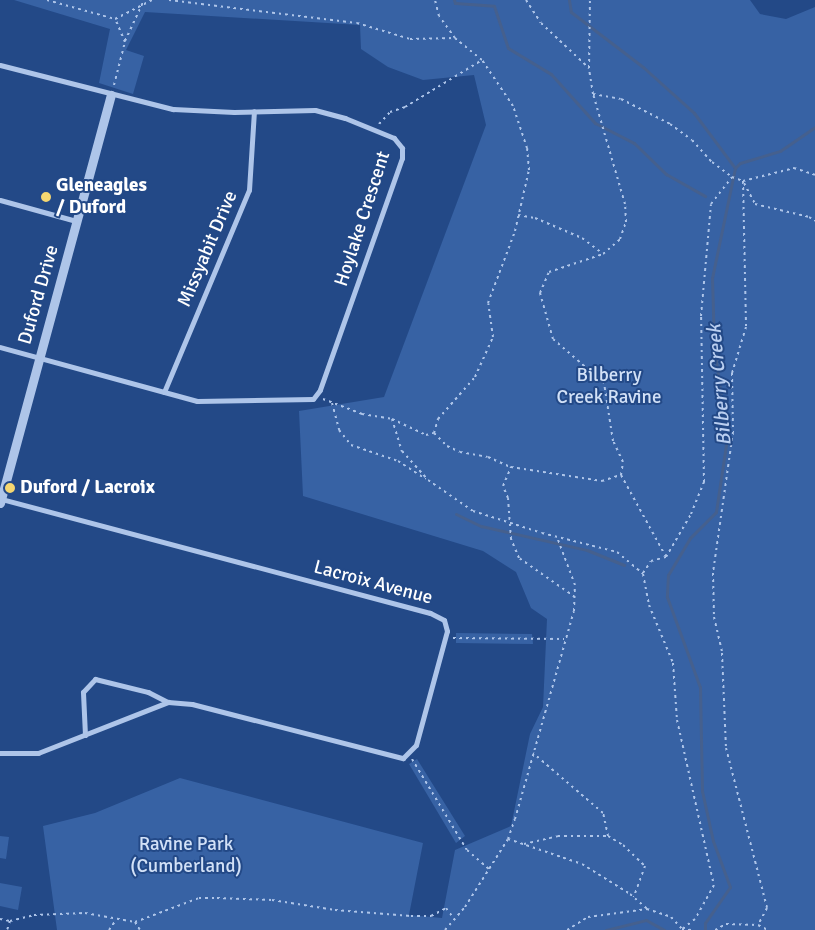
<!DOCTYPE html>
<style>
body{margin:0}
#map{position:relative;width:815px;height:930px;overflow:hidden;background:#234987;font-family:Signika,sans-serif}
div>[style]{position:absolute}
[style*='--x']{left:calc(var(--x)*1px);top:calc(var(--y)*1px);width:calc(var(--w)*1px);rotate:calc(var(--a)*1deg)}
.green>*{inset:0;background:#3762a4}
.stream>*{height:3px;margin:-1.5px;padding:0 1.5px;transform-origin:1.5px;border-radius:1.5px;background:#45608e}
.path>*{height:2px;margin-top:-1px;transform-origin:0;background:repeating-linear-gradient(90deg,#aec5e9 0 2.5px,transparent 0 6.5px)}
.minor>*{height:5px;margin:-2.5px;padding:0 2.5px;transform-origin:2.5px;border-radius:2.5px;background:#aec5e9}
.tertiary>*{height:9px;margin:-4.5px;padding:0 4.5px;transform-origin:4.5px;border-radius:4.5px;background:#aec5e9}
.dots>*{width:14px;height:14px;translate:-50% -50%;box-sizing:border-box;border:2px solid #234987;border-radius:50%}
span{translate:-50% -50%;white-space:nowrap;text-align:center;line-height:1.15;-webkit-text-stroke:4px #234987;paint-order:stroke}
.poi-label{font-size:19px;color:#fff;font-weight:700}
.left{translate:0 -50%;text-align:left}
.street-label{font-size:19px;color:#fff}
.park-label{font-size:19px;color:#d2e1f7}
.water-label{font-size:20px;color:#bacff1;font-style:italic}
</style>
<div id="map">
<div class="green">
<i style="clip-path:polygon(14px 0,750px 0,760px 14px,786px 19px,815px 7px,815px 930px,57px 930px,43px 826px,95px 813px,180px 778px,423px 843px,409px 915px,442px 918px,455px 850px,511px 826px,530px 734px,543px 707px,547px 619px,531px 608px,516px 572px,483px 551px,303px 496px,299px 411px,384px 397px,486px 125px,474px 75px,423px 80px,388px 67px,361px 49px,360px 25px,145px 12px,126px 50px,144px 56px,133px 94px,99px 83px,110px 29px)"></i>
<i style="clip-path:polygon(456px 633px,532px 634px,533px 644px,456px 643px)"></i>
<i style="clip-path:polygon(417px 759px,465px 836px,456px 843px,409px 764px)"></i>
<i style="clip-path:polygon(0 836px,9px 837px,6px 859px,0 858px)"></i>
<i style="clip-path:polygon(0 883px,22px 887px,18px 910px,0 906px)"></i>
</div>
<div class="stream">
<i style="--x:454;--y:0;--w:3;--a:72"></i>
<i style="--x:455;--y:3;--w:39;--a:4"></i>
<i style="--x:494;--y:6;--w:44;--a:71.6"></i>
<i style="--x:508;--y:48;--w:50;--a:31.2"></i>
<i style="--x:551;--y:74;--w:66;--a:48.1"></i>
<i style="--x:595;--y:123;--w:44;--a:27.1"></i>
<i style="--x:634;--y:143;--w:45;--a:44.1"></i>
<i style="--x:666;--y:174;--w:45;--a:29.4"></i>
<i style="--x:569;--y:0;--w:12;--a:81"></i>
<i style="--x:571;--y:12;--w:91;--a:37.4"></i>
<i style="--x:643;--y:67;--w:69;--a:42"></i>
<i style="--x:694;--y:113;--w:69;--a:53.3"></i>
<i style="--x:735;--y:168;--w:112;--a:101.8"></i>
<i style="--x:712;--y:278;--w:69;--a:88.3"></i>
<i style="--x:714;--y:347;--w:92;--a:81.9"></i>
<i style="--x:727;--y:438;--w:75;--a:98.5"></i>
<i style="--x:716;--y:512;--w:37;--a:135"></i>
<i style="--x:690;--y:538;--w:43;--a:120.7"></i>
<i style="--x:668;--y:575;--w:22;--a:93"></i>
<i style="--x:667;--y:597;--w:96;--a:69.9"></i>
<i style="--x:700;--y:687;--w:104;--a:88.9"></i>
<i style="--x:702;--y:791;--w:51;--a:77.6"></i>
<i style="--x:713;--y:841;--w:49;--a:69.7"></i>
<i style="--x:730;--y:887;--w:44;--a:124.8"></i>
<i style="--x:705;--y:923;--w:7;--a:90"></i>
<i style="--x:735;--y:168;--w:7;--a:-45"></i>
<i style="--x:740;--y:163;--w:42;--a:-16.7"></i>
<i style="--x:780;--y:151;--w:42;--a:-34.4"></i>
<i style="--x:456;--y:514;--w:28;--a:26"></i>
<i style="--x:481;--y:526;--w:109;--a:12.8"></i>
<i style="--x:587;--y:550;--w:40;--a:22"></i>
<i style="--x:606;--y:930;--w:41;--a:-14"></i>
<i style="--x:646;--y:920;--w:21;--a:29"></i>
</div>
<div class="path">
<i style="--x:47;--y:0;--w:71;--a:15.6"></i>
<i style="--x:115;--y:19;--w:42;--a:-27.2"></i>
<i style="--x:169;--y:0;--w:189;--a:7"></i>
<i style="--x:357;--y:23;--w:55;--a:16.8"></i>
<i style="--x:410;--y:39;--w:45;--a:-1.3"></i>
<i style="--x:526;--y:0;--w:27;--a:57"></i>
<i style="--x:541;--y:23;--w:66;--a:43.2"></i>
<i style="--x:125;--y:41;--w:45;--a:-65.1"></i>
<i style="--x:114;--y:85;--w:44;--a:-75.7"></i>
<i style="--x:125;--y:42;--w:25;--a:-113"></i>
<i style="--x:593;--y:94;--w:28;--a:10"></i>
<i style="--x:621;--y:99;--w:55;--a:27"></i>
<i style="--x:670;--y:124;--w:27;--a:36"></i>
<i style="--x:692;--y:140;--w:30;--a:48"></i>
<i style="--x:712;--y:162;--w:25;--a:37"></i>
<i style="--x:732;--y:177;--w:12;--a:20"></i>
<i style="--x:743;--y:181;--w:53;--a:-14.3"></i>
<i style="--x:794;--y:168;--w:22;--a:18"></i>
<i style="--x:379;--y:124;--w:16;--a:-47"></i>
<i style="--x:390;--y:112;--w:16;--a:-18"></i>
<i style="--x:405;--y:107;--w:90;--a:-31.4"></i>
<i style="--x:743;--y:181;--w:146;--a:88.8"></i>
<i style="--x:746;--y:327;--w:48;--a:106.9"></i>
<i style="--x:732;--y:373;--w:59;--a:89"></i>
<i style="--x:733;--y:432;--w:142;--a:98.1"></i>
<i style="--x:713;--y:573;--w:44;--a:88.7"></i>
<i style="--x:714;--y:617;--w:37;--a:77"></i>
<i style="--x:722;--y:653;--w:95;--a:87.6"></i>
<i style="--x:726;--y:748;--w:165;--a:75.6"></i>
<i style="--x:767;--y:908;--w:19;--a:118"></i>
<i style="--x:744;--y:183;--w:24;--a:62"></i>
<i style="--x:755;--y:204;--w:56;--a:13.5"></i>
<i style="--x:809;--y:217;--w:7;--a:34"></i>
<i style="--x:518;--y:215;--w:17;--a:10"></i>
<i style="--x:535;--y:218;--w:51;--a:23.1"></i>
<i style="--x:582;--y:238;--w:25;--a:37"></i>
<i style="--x:323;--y:399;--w:42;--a:21"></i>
<i style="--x:362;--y:414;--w:30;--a:9"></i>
<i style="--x:392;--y:419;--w:38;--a:25"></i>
<i style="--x:426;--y:435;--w:8;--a:-14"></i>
<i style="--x:332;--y:403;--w:28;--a:75"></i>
<i style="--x:339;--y:430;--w:19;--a:51"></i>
<i style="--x:351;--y:445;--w:50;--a:18.8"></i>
<i style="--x:398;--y:461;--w:33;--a:33"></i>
<i style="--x:392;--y:419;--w:34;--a:73"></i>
<i style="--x:402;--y:451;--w:39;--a:48"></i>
<i style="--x:428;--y:480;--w:55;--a:34.6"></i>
<i style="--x:473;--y:511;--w:72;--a:17.7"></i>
<i style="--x:542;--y:533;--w:77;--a:14.2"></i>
<i style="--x:617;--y:552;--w:34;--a:40"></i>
<i style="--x:643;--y:574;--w:32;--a:79"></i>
<i style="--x:649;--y:605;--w:63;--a:67.5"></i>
<i style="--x:673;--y:663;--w:57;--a:86"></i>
<i style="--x:677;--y:720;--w:169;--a:77.4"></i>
<i style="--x:714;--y:885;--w:39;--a:119"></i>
<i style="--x:695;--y:919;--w:16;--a:142"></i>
<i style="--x:434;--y:433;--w:15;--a:-74"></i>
<i style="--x:438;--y:419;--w:56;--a:-48.6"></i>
<i style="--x:475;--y:377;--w:44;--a:-65.8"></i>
<i style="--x:493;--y:337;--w:34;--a:-98"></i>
<i style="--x:488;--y:303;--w:77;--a:-69.4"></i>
<i style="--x:515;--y:231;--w:63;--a:-77.1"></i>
<i style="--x:529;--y:170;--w:22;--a:-95"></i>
<i style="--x:527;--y:148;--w:44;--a:-108.4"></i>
<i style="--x:513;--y:106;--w:55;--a:-124"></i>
<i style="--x:482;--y:60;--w:35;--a:-141"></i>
<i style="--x:455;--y:38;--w:27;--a:-126"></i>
<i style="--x:439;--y:16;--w:16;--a:-104"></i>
<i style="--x:434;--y:433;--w:18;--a:45"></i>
<i style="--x:447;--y:446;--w:14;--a:25"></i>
<i style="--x:460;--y:452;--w:28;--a:10"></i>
<i style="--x:488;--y:457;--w:24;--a:24"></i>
<i style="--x:621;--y:475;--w:94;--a:61.2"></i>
<i style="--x:643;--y:573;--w:14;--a:-56"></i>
<i style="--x:651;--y:561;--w:16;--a:-15"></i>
<i style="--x:666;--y:557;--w:50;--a:-59.8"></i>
<i style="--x:691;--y:514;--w:35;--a:-68"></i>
<i style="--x:704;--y:482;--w:166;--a:-91"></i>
<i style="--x:701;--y:316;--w:112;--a:-84.9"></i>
<i style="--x:711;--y:204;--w:34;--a:-52"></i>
<i style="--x:575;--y:597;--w:68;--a:-145.1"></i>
<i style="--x:519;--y:558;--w:21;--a:-113"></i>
<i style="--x:511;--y:539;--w:41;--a:-94.2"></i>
<i style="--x:508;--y:498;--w:13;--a:-113"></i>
<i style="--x:503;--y:486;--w:21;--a:-67"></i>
<i style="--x:511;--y:467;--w:92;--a:8.7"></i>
<i style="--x:602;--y:481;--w:20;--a:-18"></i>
<i style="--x:621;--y:475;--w:13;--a:-81"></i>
<i style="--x:623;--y:462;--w:23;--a:-115"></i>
<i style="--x:613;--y:441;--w:59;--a:-98.8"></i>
<i style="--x:604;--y:383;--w:67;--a:-139.2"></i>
<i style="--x:553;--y:339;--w:48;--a:-105.8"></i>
<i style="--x:540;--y:293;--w:23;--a:-67"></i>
<i style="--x:549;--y:272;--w:57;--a:-18.4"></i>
<i style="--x:603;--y:254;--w:23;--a:-41"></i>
<i style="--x:620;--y:239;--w:18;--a:-71"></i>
<i style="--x:626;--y:222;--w:18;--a:-93"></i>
<i style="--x:625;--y:204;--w:115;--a:-106.2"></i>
<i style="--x:593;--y:94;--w:26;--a:-99"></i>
<i style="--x:589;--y:68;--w:68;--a:-89.2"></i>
<i style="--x:453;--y:638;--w:111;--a:0.5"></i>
<i style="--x:412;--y:759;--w:106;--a:58.9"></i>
<i style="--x:467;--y:850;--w:29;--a:41"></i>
<i style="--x:608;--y:836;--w:17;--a:31"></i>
<i style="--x:623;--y:845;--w:30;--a:44"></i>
<i style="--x:645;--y:866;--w:33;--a:110"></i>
<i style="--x:508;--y:839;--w:78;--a:18.7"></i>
<i style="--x:582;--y:864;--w:57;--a:32"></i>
<i style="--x:630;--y:894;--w:23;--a:41"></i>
<i style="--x:524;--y:844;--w:35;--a:-13"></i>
<i style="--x:558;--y:836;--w:50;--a:0"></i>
<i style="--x:608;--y:836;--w:24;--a:-102"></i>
<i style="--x:603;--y:813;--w:92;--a:-139.4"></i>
<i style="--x:0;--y:919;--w:10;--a:11"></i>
<i style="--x:10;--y:921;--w:9;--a:108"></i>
<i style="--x:10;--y:921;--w:25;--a:-14"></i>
<i style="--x:34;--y:915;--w:51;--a:-2.2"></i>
<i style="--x:85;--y:913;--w:51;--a:10.2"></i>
<i style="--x:135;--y:922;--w:68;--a:-20.6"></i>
<i style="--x:199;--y:898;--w:18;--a:0"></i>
<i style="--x:217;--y:898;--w:55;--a:2.1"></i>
<i style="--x:272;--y:900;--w:64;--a:9"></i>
<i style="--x:335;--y:910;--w:76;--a:4.5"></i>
<i style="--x:411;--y:916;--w:20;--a:0"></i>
<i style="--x:431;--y:916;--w:17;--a:-28"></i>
<i style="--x:446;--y:908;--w:15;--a:53"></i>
<i style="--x:135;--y:922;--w:9;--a:58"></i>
<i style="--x:109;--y:930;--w:12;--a:-55"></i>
<i style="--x:445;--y:930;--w:30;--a:-49"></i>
<i style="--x:465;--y:907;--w:80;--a:-57.7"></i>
<i style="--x:508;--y:839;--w:21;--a:-71"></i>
<i style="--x:515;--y:819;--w:216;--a:-74.2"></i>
<i style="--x:574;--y:611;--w:26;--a:-88"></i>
<i style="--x:575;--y:585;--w:51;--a:-110.6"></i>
<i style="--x:567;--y:930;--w:25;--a:-32"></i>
<i style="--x:588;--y:917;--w:60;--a:-7.7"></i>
<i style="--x:647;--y:909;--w:25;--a:18"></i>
<i style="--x:671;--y:917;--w:16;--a:47"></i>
<i style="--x:682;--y:929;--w:9;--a:6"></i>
<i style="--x:715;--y:930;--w:13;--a:-29"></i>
<i style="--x:726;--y:924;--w:32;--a:2"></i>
<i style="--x:758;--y:925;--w:11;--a:27"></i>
</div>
<div class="minor">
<i style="--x:0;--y:65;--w:179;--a:14.3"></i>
<i style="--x:173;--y:109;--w:61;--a:2.8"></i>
<i style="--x:234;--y:112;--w:81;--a:-1.4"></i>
<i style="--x:315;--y:110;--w:31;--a:15"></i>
<i style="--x:345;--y:118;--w:53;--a:22.2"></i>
<i style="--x:394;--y:138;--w:13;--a:51"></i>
<i style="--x:402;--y:148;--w:10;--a:90"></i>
<i style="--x:402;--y:158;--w:246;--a:109.5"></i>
<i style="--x:320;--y:390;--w:11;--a:128"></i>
<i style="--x:313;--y:399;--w:116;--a:179"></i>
<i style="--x:197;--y:401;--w:204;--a:-164.7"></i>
<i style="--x:0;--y:200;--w:79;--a:15.4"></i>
<i style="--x:164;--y:392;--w:219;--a:-67.2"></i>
<i style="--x:249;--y:190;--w:79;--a:-86.4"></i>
<i style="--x:85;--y:735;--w:43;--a:-92.7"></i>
<i style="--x:83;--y:692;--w:18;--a:-47"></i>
<i style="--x:95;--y:679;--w:55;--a:13.8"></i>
<i style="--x:148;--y:692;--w:22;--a:27"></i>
<i style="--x:0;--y:753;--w:38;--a:0"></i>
<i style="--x:38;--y:753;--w:140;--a:-21.4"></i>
<i style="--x:168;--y:702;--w:24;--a:5"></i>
<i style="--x:192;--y:704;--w:218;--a:14.4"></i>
<i style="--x:403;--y:758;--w:18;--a:-45"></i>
<i style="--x:416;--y:745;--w:118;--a:-74.8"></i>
<i style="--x:447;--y:631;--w:11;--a:-105"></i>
<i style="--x:444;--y:620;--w:16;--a:-153"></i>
<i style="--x:430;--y:613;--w:444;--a:-165.1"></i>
</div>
<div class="tertiary">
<i style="--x:0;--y:503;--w:423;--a:-74.8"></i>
</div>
<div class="dots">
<i style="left:46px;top:197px;background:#f5d771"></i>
<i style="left:10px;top:488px;background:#f5d771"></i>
</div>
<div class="poi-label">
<span class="left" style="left:56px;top:197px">Gleneagles<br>/ Duford</span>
<span class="left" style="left:20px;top:488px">Duford / Lacroix</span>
</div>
<div class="street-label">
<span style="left:363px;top:219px;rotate:-72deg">Hoylake Crescent</span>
<span style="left:208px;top:249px;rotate:-67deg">Missyabit Drive</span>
<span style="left:39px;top:295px;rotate:-74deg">Duford Drive</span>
<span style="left:373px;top:583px;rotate:15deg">Lacroix Avenue</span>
</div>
<div class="park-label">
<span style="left:609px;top:387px">Bilberry<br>Creek Ravine</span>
<span style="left:186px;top:856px">Ravine Park<br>(Cumberland)</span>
</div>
<div class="water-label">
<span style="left:719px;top:385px;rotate:-95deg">Bilberry Creek</span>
</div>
</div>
